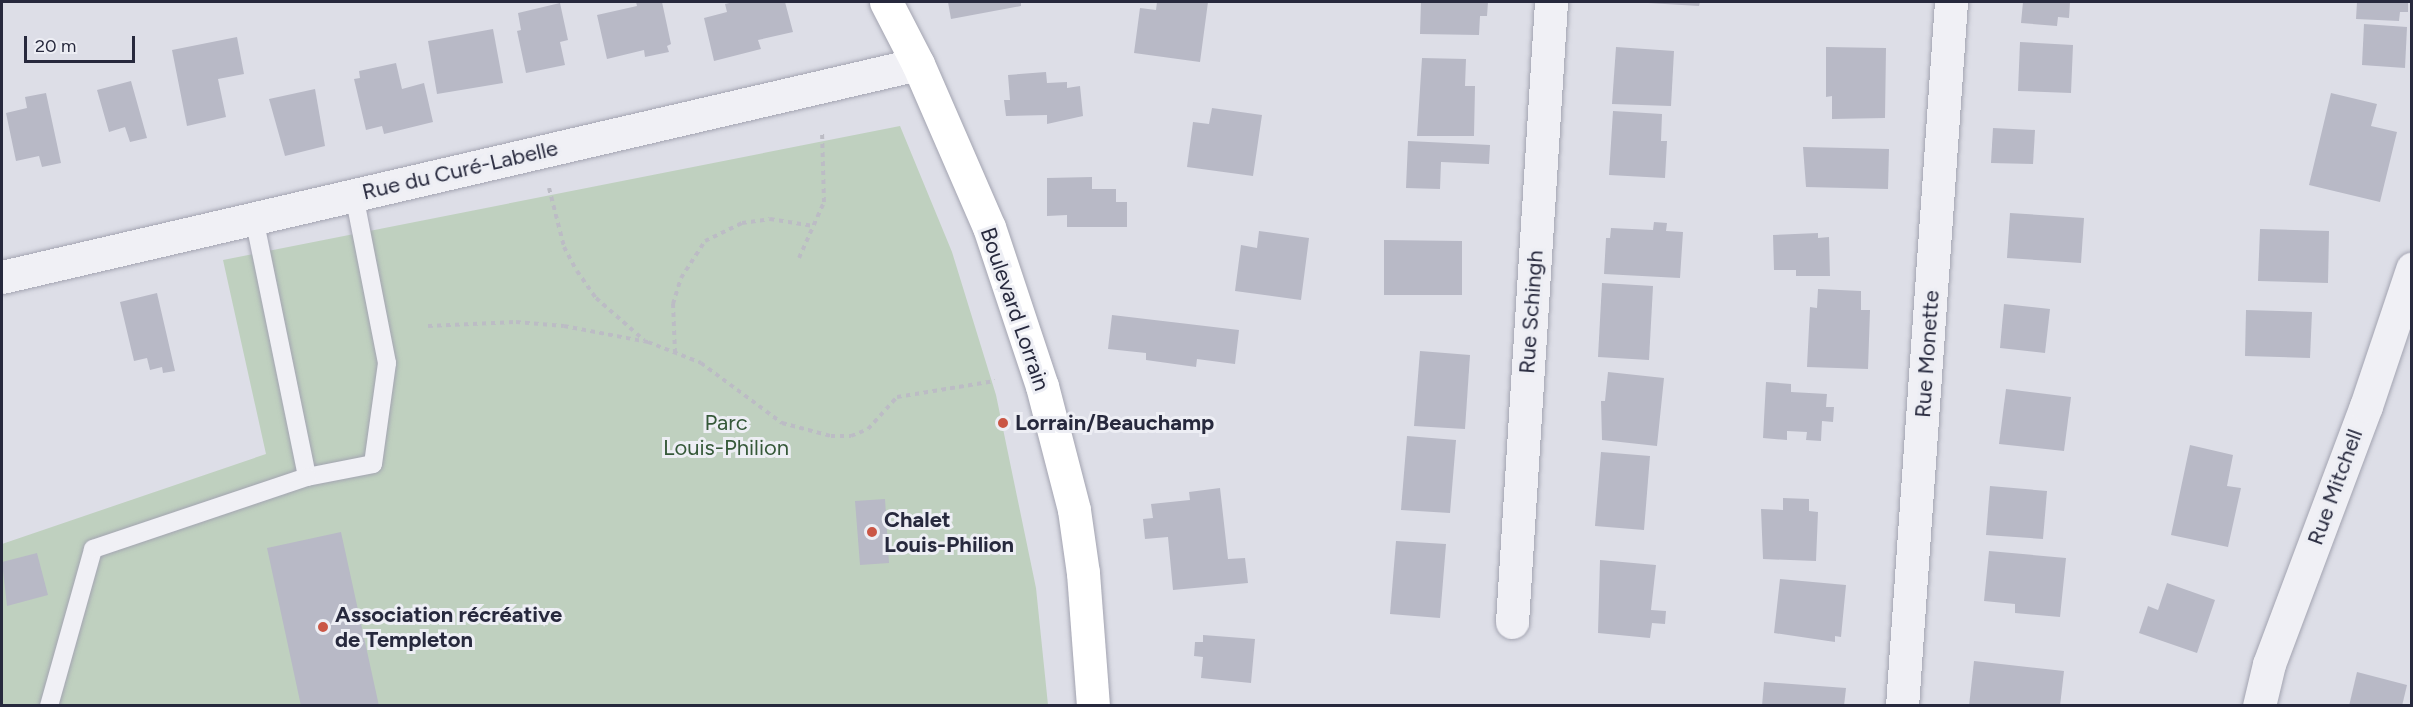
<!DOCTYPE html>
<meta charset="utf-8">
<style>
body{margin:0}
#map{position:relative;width:2413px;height:707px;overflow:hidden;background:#dddee7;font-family:Figtree,sans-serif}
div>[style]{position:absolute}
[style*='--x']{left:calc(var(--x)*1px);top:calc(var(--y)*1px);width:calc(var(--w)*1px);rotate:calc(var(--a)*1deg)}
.green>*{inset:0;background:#bfd0bf}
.building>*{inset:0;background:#b8b9c6}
.path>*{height:4px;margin-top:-2px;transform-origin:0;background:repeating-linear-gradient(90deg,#bcbcc5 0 4.5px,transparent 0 9px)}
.roads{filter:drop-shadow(0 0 2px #a3a4b1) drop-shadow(0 0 2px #a3a4b1)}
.lane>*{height:18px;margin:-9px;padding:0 9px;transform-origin:9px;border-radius:9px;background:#f0f0f5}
.street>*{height:33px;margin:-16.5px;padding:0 16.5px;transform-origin:16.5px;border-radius:16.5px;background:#f0f0f5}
.secondary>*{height:33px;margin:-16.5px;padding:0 16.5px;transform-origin:16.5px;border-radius:16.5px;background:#fff}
.dots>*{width:16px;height:16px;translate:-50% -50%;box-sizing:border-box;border:3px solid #edeef4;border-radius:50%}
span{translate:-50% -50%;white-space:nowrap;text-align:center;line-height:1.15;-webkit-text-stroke:6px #edeef4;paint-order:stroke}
.street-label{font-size:22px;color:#27293d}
.park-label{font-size:22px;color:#355838}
.poi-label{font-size:22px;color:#27293d;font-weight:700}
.left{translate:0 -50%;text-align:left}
.frame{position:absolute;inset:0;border:3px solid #27293d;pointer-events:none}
.scale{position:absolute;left:24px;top:36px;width:111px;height:27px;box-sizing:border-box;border:3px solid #27293d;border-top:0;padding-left:8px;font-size:18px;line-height:21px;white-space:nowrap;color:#27293d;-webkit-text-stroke:4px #edeef4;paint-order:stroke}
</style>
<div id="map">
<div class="green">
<i style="clip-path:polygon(900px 126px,952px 252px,996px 395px,1036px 588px,1048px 705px,2px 705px,2px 544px,266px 454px,223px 260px)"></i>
</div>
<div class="building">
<i style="clip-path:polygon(636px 2px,662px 2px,671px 44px,667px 46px,669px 52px,645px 57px,644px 50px,607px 59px,597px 15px,637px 6px)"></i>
<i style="clip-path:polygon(734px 2px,785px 2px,793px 32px,758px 40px,761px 49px,714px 61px,704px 18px,727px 12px,725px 4px)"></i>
<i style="clip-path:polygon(948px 2px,1021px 2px,1021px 6px,951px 19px)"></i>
<i style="clip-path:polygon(1157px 2px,1208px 2px,1200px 62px,1134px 53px,1140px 8px,1156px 10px)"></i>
<i style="clip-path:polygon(1421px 2px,1488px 2px,1487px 16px,1480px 16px,1479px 35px,1420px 34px)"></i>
<i style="clip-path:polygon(1631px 2px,1700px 2px,1699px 6px)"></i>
<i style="clip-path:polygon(2023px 2px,2070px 2px,2069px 18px,2058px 17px,2057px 26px,2021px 23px)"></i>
<i style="clip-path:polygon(2357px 2px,2408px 2px,2408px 12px,2400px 12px,2399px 21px,2356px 19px)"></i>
<i style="clip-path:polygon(560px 3px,568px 40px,560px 42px,565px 65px,526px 73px,517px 31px,521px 30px,518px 13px)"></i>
<i style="clip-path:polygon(2364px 24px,2407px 27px,2405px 68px,2362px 65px)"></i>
<i style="clip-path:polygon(493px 29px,503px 83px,437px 94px,428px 41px)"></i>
<i style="clip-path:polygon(237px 37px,244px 74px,218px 79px,226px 117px,187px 126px,172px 50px)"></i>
<i style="clip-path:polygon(2020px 42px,2073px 45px,2071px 93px,2018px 91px)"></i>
<i style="clip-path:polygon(1616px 47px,1674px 51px,1671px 106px,1612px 104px)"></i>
<i style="clip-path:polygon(1826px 47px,1886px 48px,1885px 118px,1832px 119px,1832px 96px,1826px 97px)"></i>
<i style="clip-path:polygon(1422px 58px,1466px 59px,1465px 86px,1475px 86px,1474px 136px,1417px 136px)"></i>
<i style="clip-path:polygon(396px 63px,402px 89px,424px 83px,433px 122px,384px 134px,382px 126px,366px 130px,354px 79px,360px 78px,359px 71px)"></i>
<i style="clip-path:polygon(1046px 72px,1047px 83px,1067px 82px,1067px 88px,1080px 86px,1083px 116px,1047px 124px,1047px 115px,1006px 116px,1004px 100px,1010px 100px,1008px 75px)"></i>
<i style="clip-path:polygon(131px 81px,147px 138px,130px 142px,125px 127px,109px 132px,97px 90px)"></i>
<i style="clip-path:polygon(315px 89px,325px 146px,285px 156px,269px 99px)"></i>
<i style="clip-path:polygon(46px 93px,61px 163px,42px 167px,39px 156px,16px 161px,6px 113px,27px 108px,25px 97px)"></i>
<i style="clip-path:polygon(2331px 93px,2377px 104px,2371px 126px,2397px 132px,2380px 202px,2309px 185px)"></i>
<i style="clip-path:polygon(1212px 108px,1262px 115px,1253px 176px,1187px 167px,1193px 122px,1209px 124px)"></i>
<i style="clip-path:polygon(1613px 111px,1662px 114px,1661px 141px,1667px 141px,1665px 178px,1609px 175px)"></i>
<i style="clip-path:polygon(1993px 128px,2035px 130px,2033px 164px,1991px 163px)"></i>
<i style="clip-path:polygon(1408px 141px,1490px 145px,1489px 164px,1441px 162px,1440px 189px,1406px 188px)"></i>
<i style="clip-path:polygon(1803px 147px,1889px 149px,1888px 189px,1806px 187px)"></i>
<i style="clip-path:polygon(1092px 177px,1092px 189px,1116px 189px,1116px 202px,1127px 202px,1127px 227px,1067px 227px,1067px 215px,1047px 216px,1047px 178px)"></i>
<i style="clip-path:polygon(2010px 213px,2084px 218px,2081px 263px,2007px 258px)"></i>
<i style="clip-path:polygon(1654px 222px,1667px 223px,1666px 231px,1683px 232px,1680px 278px,1604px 274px,1606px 238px,1610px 238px,1611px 228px,1653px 230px)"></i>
<i style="clip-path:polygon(2260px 229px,2329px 231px,2328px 283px,2258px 281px)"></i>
<i style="clip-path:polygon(1259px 231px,1309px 238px,1301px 300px,1235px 291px,1241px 245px,1257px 248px)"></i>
<i style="clip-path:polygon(1818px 233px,1818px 238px,1829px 237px,1830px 276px,1796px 276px,1796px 270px,1774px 270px,1773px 235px)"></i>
<i style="clip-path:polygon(1384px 240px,1462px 241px,1462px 295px,1384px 295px)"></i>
<i style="clip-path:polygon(1602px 283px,1653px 286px,1649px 360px,1598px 357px)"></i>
<i style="clip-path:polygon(1818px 289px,1861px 291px,1861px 310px,1870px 310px,1868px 369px,1807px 367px,1810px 307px,1817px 308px)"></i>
<i style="clip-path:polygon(157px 293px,175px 371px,163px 373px,162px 367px,150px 370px,147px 358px,134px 361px,120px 302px)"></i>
<i style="clip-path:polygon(2004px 304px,2050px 309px,2045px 353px,2000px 348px)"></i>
<i style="clip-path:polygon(2246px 310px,2312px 312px,2310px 358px,2245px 356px)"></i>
<i style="clip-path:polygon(1112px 315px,1239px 330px,1235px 364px,1197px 359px,1196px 367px,1146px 360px,1146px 353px,1108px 349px)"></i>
<i style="clip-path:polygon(1420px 351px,1470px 355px,1465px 429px,1414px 426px)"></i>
<i style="clip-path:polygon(1608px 372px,1664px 378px,1657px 446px,1602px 440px,1601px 401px,1605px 401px)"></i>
<i style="clip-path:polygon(1766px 382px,1791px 384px,1791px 392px,1827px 394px,1826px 407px,1834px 407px,1833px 422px,1822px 421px,1821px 441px,1806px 440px,1807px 432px,1787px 431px,1787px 440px,1763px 438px)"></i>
<i style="clip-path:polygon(2006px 389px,2071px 397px,2064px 451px,1999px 444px)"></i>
<i style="clip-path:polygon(1407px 436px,1456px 440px,1450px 513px,1401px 510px)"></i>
<i style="clip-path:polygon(2190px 445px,2233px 455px,2227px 486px,2241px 488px,2228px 547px,2171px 535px)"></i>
<i style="clip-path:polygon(1601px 452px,1650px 456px,1644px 530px,1595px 526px)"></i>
<i style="clip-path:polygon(1990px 486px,2047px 491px,2043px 539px,1986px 535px)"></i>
<i style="clip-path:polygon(1220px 488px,1228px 559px,1245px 558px,1248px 583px,1173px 590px,1168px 537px,1145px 539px,1143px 519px,1153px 518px,1151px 504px,1190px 500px,1189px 492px)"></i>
<i style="clip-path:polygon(1783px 498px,1809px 499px,1809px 511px,1818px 512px,1816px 561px,1763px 559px,1761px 509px,1783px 510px)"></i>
<i style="clip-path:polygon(885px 499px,889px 563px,860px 565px,855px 501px)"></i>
<i style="clip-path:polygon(341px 532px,379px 706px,301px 706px,267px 548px)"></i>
<i style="clip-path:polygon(1396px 541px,1446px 544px,1440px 618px,1390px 614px)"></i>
<i style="clip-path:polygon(1989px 551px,2066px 558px,2060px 617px,2015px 613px,2015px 604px,1984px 601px)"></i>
<i style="clip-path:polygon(37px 553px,48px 595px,7px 606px,2px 562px)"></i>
<i style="clip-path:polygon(1600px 560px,1656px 565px,1651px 610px,1666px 611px,1665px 624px,1652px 623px,1650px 638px,1598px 633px)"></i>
<i style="clip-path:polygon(1780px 579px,1846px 585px,1841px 637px,1835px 636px,1835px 642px,1774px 633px)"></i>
<i style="clip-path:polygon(2167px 583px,2215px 600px,2197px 653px,2139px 633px,2148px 606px,2158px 610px)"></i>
<i style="clip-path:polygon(1203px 635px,1255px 639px,1251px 683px,1201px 678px,1203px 657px,1194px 656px,1195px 642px,1203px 642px)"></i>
<i style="clip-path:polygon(1974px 661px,2064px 671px,2060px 706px,1969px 706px)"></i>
<i style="clip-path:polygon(2357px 672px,2407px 685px,2402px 706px,2349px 706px)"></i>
<i style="clip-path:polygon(1764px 682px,1846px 688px,1844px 706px,1762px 706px)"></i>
</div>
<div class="path">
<i style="--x:549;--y:188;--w:61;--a:75.7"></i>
<i style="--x:564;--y:247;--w:27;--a:62"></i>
<i style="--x:577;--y:271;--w:33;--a:55"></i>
<i style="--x:596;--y:298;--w:64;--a:41.2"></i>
<i style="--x:799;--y:258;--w:61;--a:-65.9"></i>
<i style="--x:824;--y:202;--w:72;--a:-91.6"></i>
<i style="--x:428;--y:326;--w:88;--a:-2.6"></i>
<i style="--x:516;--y:322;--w:48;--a:4.8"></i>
<i style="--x:564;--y:326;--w:86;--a:10.8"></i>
<i style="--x:648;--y:342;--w:57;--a:21.6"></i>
<i style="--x:701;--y:363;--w:101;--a:36.5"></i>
<i style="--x:782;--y:423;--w:51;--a:14.9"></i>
<i style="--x:831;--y:436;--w:20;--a:0"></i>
<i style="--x:851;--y:436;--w:18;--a:-22"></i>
<i style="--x:868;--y:429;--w:43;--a:-47.8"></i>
<i style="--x:897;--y:397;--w:99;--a:-9.3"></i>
<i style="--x:675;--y:353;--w:49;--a:-92.3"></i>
<i style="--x:673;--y:304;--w:27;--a:-73"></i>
<i style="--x:681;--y:278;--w:44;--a:-57"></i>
<i style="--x:705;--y:241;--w:41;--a:-25.9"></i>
<i style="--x:742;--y:223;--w:28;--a:-8"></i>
<i style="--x:770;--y:219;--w:44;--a:9.2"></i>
</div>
<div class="roads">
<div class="lane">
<i style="--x:254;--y:218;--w:264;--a:78.4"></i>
<i style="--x:307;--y:477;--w:67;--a:-11.1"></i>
<i style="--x:373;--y:464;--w:102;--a:-82.1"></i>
<i style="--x:387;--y:363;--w:171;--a:-101.1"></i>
<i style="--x:49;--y:706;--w:163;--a:-74.3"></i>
<i style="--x:93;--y:549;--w:226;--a:-18.6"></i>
</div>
<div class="street">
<i style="--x:2;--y:277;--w:940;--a:-13.09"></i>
<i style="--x:1512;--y:622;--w:621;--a:-86.4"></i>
<i style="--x:1902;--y:706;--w:706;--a:-86.02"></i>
<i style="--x:2259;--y:706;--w:43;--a:-76.6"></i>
<i style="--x:2269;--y:664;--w:276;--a:-69.4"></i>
<i style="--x:2366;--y:406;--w:145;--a:-71.4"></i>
</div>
<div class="secondary">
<i style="--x:886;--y:2;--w:70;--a:62.7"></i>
<i style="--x:918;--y:64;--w:178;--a:66.5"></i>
<i style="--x:989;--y:227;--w:168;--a:71.6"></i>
<i style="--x:1042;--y:386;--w:128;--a:75.5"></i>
<i style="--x:1074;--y:510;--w:64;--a:81.9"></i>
<i style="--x:1083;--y:573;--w:133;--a:85.7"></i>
</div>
</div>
<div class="dots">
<i style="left:1003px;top:423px;background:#ca5645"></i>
<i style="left:872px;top:532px;background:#ca5645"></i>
<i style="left:323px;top:627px;background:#ca5645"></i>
</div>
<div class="street-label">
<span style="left:460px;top:170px;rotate:-13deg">Rue du Curé-Labelle</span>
<span style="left:1015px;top:309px;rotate:71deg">Boulevard Lorrain</span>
<span style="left:1531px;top:312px;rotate:-86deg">Rue Schingh</span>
<span style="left:1927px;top:354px;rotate:-86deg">Rue Monette</span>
<span style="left:2335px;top:487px;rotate:-70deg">Rue Mitchell</span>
</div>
<div class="park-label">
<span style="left:726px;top:435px">Parc<br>Louis-Philion</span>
</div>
<div class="poi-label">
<span class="left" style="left:1015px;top:423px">Lorrain/Beauchamp</span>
<span class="left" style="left:884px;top:532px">Chalet<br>Louis-Philion</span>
<span class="left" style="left:335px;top:627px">Association récréative<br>de Templeton</span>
</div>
<div class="frame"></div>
<div class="scale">20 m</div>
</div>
